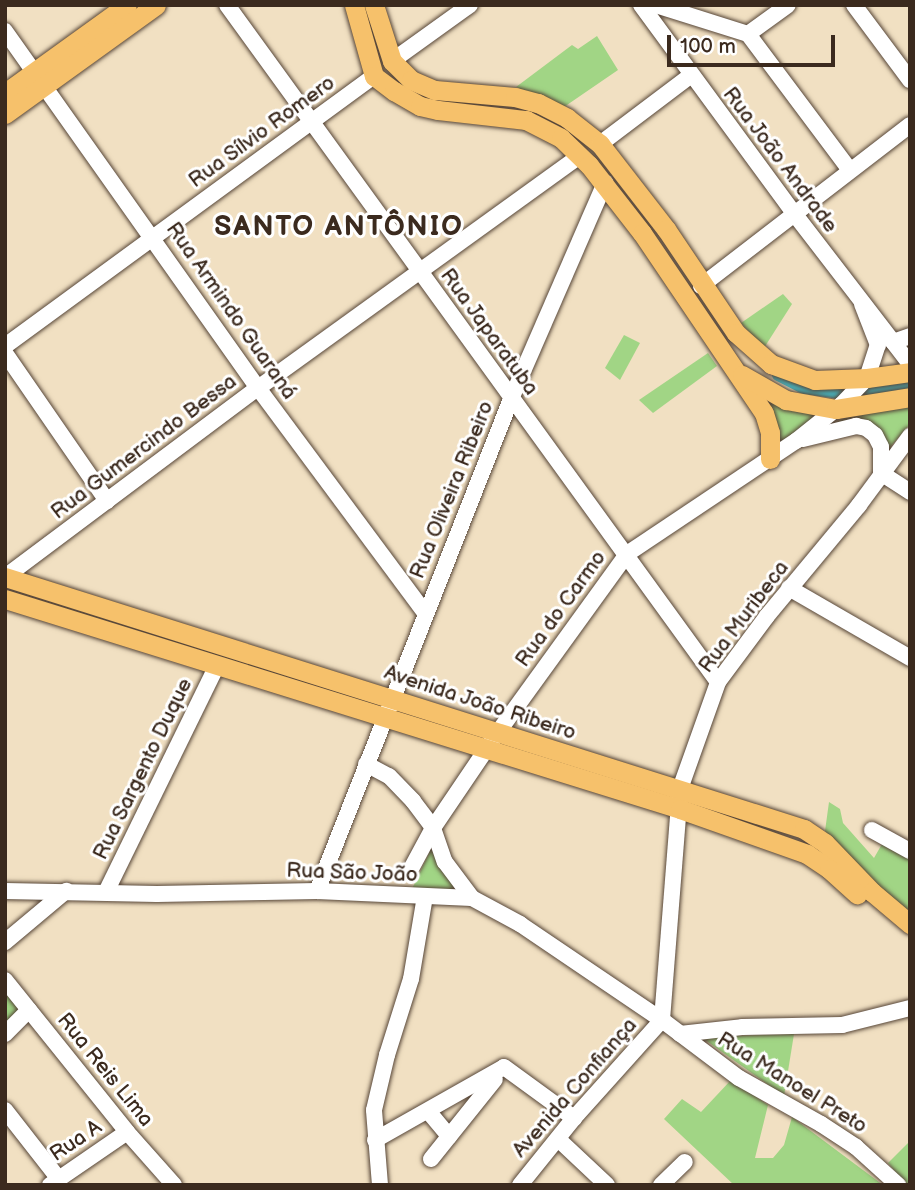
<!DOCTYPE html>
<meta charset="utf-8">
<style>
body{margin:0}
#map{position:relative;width:915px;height:1190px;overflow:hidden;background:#f1e0c2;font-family:"Balsamiq Sans",sans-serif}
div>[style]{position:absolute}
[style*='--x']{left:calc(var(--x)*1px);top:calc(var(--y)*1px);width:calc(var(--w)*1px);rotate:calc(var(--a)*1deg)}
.green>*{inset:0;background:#a1d585}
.canal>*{height:12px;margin:-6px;padding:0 6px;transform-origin:6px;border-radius:6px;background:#47b5c0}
.roads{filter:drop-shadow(0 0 2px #564537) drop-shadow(0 0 2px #564537)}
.minor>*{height:16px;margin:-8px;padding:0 8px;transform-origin:8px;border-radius:8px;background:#fff}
.major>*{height:19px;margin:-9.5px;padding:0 9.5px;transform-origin:9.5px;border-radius:9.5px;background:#f6c16b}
span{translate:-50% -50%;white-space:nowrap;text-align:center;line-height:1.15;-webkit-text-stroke:6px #fff;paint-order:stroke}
.street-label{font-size:21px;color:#3b2a1e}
.district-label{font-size:28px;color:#3b2a1e;font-weight:700;letter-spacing:2px}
.frame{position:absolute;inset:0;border:7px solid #3b2a1e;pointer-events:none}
.scale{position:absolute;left:667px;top:35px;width:168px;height:32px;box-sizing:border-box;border:4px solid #3b2a1e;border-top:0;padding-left:9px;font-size:21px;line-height:24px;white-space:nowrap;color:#3b2a1e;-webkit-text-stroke:5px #fff;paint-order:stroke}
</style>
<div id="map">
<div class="green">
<i style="clip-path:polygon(597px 36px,618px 70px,564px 107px,516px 87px,572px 45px,578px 49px)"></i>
<i style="clip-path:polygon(783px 294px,792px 304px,764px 348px,741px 323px)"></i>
<i style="clip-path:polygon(624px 335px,640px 343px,620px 380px,605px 368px)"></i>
<i style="clip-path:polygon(708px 353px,717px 366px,653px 413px,639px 400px)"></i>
<i style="clip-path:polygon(758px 394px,824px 412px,775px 448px)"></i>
<i style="clip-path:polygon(910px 403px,910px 424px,886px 452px,883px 441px,837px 422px,856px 413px)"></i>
<i style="clip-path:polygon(829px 802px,840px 809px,843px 823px,874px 858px,882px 844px,910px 855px,910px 912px,875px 884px,825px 831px)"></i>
<i style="clip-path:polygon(431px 849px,460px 892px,410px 893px)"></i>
<i style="clip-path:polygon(5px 984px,28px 1010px,5px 1031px)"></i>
<i style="clip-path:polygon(794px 1034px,784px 1096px,701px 1037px)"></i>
<i style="clip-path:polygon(731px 1080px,768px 1105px,755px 1158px,773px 1158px,784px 1145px,792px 1117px,883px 1185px,734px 1185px,664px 1119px,682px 1099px,701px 1112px)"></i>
<i style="clip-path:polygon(910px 1141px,910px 1185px,907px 1185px,888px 1163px)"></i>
</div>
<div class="canal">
<i style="--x:778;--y:375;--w:29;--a:27"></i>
<i style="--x:804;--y:388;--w:35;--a:8"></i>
<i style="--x:839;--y:393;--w:72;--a:-7.2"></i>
</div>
<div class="roads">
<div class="minor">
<i style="--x:227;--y:5;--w:836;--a:54.05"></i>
<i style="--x:641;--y:5;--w:257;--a:53.7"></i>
<i style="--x:793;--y:212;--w:192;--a:52.4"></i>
<i style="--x:656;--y:5;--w:96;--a:17.5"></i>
<i style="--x:854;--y:5;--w:94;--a:53.3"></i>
<i style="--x:5;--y:31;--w:438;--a:54.7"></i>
<i style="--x:258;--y:388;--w:280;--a:53.4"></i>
<i style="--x:748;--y:34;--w:169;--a:53.2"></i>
<i style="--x:748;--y:34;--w:49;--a:-35.9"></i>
<i style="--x:392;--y:61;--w:96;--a:-35.7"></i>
<i style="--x:600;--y:144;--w:113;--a:-37.1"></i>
<i style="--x:701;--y:286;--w:264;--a:-37.6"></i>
<i style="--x:893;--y:342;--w:18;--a:-19"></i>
<i style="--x:5;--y:346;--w:457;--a:-36.2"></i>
<i style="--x:5;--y:353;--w:180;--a:55.4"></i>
<i style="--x:803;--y:439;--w:55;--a:-13.8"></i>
<i style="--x:856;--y:426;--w:10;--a:11"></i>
<i style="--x:866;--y:428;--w:11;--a:38"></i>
<i style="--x:875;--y:435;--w:13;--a:63"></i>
<i style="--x:881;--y:447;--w:26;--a:90"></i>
<i style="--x:881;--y:473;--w:35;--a:33"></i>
<i style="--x:5;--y:577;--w:316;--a:-36.8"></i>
<i style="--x:258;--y:388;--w:397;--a:-35.8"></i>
<i style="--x:789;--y:588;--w:140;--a:30"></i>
<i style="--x:366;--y:764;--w:26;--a:28"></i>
<i style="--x:389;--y:776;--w:35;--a:46"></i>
<i style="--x:413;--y:801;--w:34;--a:53"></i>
<i style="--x:433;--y:828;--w:36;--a:71"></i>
<i style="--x:445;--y:862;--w:45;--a:53.1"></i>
<i style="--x:872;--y:830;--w:43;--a:28.9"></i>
<i style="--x:412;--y:867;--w:44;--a:-61.7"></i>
<i style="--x:433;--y:828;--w:112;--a:-55.9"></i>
<i style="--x:496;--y:735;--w:223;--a:-54.1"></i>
<i style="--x:627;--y:554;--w:203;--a:-33.8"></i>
<i style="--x:796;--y:441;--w:58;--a:-38.7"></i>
<i style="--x:841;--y:405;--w:37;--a:-46"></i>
<i style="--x:867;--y:378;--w:35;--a:-72"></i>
<i style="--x:878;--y:345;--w:44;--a:-111.3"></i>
<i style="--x:5;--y:891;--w:152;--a:1.1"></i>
<i style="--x:157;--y:894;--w:160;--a:-1.1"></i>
<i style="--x:317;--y:891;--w:155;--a:2.6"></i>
<i style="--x:472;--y:898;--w:55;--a:28.4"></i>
<i style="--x:520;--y:924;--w:171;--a:34.1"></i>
<i style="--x:662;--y:1020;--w:96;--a:37"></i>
<i style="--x:739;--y:1078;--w:94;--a:29.3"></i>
<i style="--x:821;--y:1124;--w:42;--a:33.3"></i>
<i style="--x:856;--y:1147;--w:57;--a:42.1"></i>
<i style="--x:317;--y:891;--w:529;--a:-68.48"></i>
<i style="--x:511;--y:399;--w:236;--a:-66.5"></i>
<i style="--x:106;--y:892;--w:253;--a:-63.9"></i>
<i style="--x:5;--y:942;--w:80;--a:-39.9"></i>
<i style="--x:5;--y:980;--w:195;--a:51.2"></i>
<i style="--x:127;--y:1132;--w:71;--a:48.4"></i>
<i style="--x:662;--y:1020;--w:232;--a:-85.5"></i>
<i style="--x:680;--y:789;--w:114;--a:-70.4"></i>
<i style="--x:718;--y:682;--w:82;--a:-53.4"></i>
<i style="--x:767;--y:616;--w:144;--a:-50.3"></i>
<i style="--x:859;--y:505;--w:86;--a:-53.5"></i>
<i style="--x:5;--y:1034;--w:34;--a:-45"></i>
<i style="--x:680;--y:1034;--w:62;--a:-6.4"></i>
<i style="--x:742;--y:1027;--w:100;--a:-1.1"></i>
<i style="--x:842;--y:1025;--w:70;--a:-14"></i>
<i style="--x:5;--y:1110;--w:88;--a:52"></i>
<i style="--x:428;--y:1111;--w:33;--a:50"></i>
<i style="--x:558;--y:1139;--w:67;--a:43.2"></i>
<i style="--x:375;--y:1140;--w:148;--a:-29.5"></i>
<i style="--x:504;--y:1067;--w:87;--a:36.1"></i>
<i style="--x:431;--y:1159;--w:102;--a:-51.3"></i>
<i style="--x:50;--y:1185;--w:93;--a:-34.5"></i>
<i style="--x:380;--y:1185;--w:75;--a:-94.6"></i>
<i style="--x:374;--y:1110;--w:57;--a:-76.7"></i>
<i style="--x:387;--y:1055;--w:80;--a:-72.5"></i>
<i style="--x:411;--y:979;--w:84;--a:-80.4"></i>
<i style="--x:520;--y:1185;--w:86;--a:-51.1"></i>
<i style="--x:574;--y:1118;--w:132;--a:-48.1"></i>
<i style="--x:661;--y:1185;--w:33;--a:-44"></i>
</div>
<div class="major">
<i style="--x:354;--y:5;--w:74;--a:74.3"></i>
<i style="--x:374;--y:76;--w:25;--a:37"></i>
<i style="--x:394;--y:91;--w:30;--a:30"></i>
<i style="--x:420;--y:106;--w:18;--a:13"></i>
<i style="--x:438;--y:110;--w:89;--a:6.5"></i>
<i style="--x:526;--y:120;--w:39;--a:27"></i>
<i style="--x:561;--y:138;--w:39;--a:44"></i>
<i style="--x:589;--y:165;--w:86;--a:52.1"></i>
<i style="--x:642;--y:233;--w:217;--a:55.9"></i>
<i style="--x:764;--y:413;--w:21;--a:73"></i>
<i style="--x:770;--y:433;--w:26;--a:90"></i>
<i style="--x:374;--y:5;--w:59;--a:72.2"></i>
<i style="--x:392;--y:61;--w:27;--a:45"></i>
<i style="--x:411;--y:80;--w:26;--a:23"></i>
<i style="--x:435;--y:90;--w:80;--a:5"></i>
<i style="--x:515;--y:97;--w:24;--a:15"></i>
<i style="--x:538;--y:103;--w:33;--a:27"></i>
<i style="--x:567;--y:118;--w:42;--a:38.2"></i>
<i style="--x:600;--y:144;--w:108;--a:52.2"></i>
<i style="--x:666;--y:229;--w:125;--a:56.1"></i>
<i style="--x:736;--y:333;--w:47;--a:41.5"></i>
<i style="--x:771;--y:364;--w:47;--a:20"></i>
<i style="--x:815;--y:380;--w:52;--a:-2.2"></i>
<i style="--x:867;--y:378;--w:43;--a:-7.9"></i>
<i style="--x:5;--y:93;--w:150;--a:-35.8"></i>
<i style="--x:5;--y:114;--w:186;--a:-35.8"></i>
<i style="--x:742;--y:375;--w:51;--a:29.6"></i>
<i style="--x:786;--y:400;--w:51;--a:10.2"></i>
<i style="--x:836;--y:409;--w:75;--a:-9.2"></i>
<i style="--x:5;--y:577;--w:838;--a:17.5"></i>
<i style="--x:804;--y:829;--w:25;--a:34"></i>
<i style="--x:825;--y:843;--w:68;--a:46.2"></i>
<i style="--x:872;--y:892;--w:50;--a:40.1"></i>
<i style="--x:5;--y:599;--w:707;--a:17.28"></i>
<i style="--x:680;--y:809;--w:135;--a:19.5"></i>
<i style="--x:807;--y:854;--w:27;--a:34"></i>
<i style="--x:829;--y:869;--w:38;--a:42"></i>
</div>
</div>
<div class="street-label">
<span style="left:262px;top:132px;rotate:-36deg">Rua Sílvio Romero</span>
<span style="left:780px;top:160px;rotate:53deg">Rua João Andrade</span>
<span style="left:231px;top:311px;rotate:55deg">Rua Armindo Guaraná</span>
<span style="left:489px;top:332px;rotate:54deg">Rua Japaratuba</span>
<span style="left:144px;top:447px;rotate:-37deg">Rua Gumercindo Bessa</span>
<span style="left:452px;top:490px;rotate:-68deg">Rua Oliveira Ribeiro</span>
<span style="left:561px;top:609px;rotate:-54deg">Rua do Carmo</span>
<span style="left:744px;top:617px;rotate:-53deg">Rua Muribeca</span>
<span style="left:480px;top:703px;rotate:18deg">Avenida João Ribeiro</span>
<span style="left:143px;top:769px;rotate:-64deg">Rua Sargento Duque</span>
<span style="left:352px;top:873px;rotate:2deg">Rua São João</span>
<span style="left:105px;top:1070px;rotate:51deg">Rua Reis Lima</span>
<span style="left:792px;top:1083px;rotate:32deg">Rua Manoel Preto</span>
<span style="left:575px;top:1088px;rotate:-49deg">Avenida Confiança</span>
<span style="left:76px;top:1141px;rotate:-34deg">Rua A</span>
</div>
<div class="district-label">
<span style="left:339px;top:227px">SANTO ANTÔNIO</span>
</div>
<div class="frame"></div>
<div class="scale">100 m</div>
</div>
